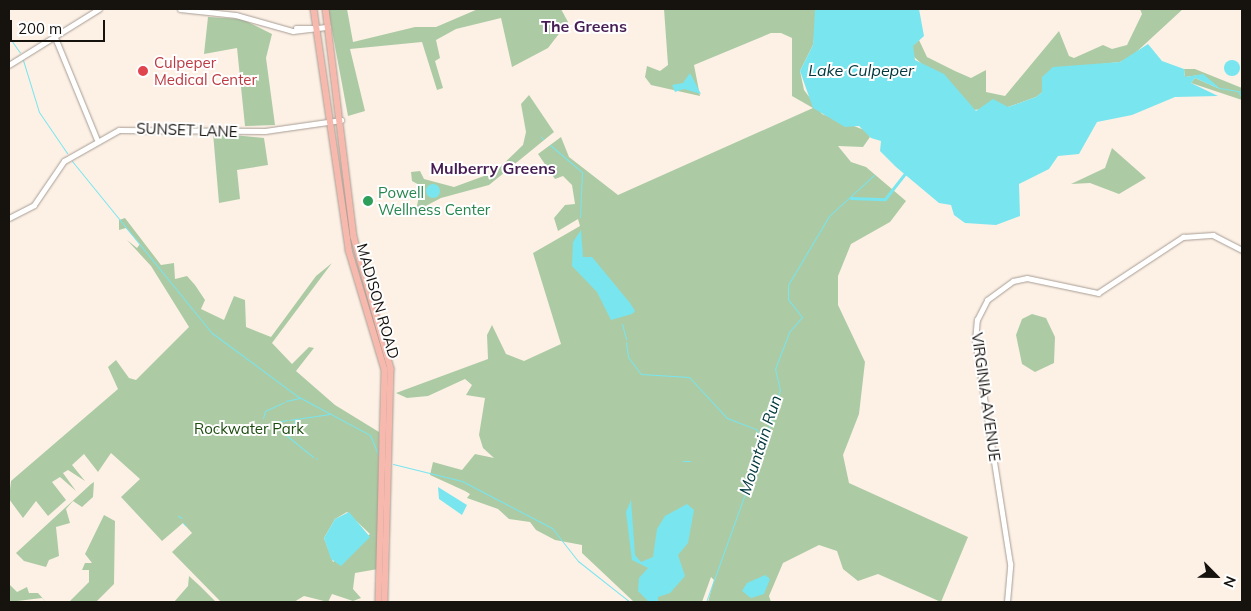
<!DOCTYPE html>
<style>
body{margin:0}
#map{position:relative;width:1251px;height:611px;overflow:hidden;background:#fdf1e6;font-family:Mulish,sans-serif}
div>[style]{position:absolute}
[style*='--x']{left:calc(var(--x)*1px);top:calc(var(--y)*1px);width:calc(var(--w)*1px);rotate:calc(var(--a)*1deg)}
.green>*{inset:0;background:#accba4}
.water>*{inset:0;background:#79e5ef}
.round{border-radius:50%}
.stream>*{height:1px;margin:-0.5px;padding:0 0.5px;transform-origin:0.5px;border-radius:0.5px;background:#79e5ef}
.canal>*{height:3px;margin:-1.5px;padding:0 1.5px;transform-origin:1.5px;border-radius:1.5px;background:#79e5ef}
.roads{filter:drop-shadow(0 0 1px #a89d93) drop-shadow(0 0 1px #a89d93)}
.minor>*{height:4.5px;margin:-2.25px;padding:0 2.25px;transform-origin:2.25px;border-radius:2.25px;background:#fff}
.major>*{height:5.5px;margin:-2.75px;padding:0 2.75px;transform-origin:2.75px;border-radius:2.75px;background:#f7b9ad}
.dots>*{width:14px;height:14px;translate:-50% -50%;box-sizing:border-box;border:2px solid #fff;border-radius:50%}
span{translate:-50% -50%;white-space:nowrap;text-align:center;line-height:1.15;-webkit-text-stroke:4px #fff;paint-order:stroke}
.health-label{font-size:15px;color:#be3a42}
.left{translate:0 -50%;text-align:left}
.street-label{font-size:15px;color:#16120e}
.leisure-label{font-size:15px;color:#27864d}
.park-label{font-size:15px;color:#1c4c0f}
.neighbourhood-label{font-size:16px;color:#461e54;font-weight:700}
.water-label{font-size:16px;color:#00373c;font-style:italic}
.frame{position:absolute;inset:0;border:10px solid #16120e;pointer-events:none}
.north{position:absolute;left:1191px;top:551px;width:50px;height:50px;-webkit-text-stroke:4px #fff;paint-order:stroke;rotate:113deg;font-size:14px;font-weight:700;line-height:20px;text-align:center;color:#16120e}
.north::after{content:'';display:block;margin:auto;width:18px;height:22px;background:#16120e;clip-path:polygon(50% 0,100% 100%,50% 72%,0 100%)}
.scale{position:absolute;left:10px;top:20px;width:95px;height:22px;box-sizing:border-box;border:2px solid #16120e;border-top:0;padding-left:6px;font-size:15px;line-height:18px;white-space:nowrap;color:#16120e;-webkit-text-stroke:4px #fff;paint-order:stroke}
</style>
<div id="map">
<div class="green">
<i style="clip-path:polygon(328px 9px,347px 9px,353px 42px,415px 27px,436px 27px,478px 9px,561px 9px,568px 22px,548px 48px,512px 67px,501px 18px,456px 29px,436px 40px,440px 58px,435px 61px,443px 88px,437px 90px,422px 42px,350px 49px,365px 111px,348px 116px)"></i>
<i style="clip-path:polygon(664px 9px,818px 9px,813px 45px,800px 71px,804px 90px,822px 114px,867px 131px,870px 137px,863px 147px,838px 146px,851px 162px,866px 167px,906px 201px,890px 222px,851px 244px,838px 276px,838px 305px,865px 362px,859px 414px,843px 455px,849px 483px,968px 537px,941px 602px,878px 574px,858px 581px,843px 569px,837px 551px,819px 545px,783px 563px,769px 596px,771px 602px,708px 602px,714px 580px,711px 577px,702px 602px,634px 602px,582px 553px,582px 545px,555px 540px,536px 530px,530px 522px,509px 519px,498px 509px,467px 498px,470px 494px,465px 491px,430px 475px,433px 462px,462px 470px,475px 454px,494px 458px,483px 448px,479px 435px,485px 398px,466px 395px,472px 385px,465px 379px,428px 396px,407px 398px,396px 393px,488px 359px,487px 335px,492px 325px,506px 354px,524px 361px,561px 344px,533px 253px,580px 226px,578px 219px,558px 231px,554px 218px,565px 205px,575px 204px,572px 185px,563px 176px,555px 179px,538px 154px,561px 137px,569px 157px,618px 195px,813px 108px,792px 96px,792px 38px,781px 33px,771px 33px,694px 65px,700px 96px,651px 85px,645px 77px,647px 66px,660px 71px,668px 65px)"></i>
<i style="clip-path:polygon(1140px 9px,1183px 9px,1132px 56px,1120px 62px,1074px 67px,1036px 97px,1008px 107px,973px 110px,913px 56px,911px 47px,919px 40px,927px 57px,955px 71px,971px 78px,986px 70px,986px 92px,1005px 96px,1059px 31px,1069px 56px,1074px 58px,1103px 45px,1112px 49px,1127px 45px,1142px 14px)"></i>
<i style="clip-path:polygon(208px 17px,242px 19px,272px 34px,266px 58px,275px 125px,245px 126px,237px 48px,204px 54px)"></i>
<i style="clip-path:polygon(1184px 69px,1195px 69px,1242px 88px,1242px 100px,1191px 83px,1195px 78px,1220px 89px,1200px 75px,1185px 77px)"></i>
<i style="clip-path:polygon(529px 95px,554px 132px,489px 185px,441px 198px,416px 211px,421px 186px,412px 181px,411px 172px,420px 171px,424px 179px,454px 187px,495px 172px,523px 145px,526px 132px,521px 104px)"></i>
<i style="clip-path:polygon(213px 133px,264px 138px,268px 165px,237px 170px,240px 199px,219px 203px)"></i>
<i style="clip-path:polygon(1112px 148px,1146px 178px,1119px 194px,1090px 183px,1071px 184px,1105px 168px)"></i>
<i style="clip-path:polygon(evenodd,125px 218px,161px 265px,174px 263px,175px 279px,187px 276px,195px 285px,205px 300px,201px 309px,224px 320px,234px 296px,245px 300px,246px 327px,271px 337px,316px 276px,332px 263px,272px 343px,292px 364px,309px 347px,314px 348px,296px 371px,335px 405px,379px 432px,378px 569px,355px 573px,353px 589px,361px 598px,353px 601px,332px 594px,328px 602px,304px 596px,294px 602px,221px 602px,172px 552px,192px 533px,183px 523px,162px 541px,121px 497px,140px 479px,111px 453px,98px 472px,84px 454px,72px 465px,85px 481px,68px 470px,63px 473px,76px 491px,60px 477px,52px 482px,66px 500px,48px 516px,36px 501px,23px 518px,9px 499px,11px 481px,118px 389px,108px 367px,116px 360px,129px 378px,136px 380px,189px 327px,151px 266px,127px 240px,137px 248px,140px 244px,126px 228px,119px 230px,119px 220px,125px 218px,347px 512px,370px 534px,333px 562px,324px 538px,335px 519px,347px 512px)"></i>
<i style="clip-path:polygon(1032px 314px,1046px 318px,1055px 337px,1054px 363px,1035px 372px,1022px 364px,1016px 335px,1022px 319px)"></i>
<i style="clip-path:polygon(94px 482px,93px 497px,82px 507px,73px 501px,66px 509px,70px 523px,56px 527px,59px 556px,49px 560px,46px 567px,24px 561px,16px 553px,91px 484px)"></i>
<i style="clip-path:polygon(104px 515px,115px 521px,114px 584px,96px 602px,70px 601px,89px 582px,89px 570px,82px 570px,85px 563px,92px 563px,85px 554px)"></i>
<i style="clip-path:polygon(189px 576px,200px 586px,216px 602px,174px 602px,188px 586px)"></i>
<i style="clip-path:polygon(9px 584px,17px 592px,27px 587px,29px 593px,38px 593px,46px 602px,42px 598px,9px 602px)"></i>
</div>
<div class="water">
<i style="clip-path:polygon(815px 9px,919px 9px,924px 36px,913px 46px,915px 60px,944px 74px,976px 111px,993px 99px,1008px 107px,1036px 97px,1042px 92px,1042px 77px,1053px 67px,1120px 62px,1148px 44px,1162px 61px,1184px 69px,1185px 77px,1203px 74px,1222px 90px,1195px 78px,1191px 83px,1218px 96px,1175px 97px,1132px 115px,1097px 122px,1079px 154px,1058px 156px,1049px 169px,1019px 184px,1020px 216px,996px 225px,965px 223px,954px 215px,951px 205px,939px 203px,896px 167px,880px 151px,881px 141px,871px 138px,859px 126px,845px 127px,813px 108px,800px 71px,813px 45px)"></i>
<i class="round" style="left:1224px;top:60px;width:16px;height:16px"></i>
<i style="clip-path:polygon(690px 73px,701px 94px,684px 89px,675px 92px,672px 85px,683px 83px)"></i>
<i class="round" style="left:426px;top:184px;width:14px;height:14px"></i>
<i style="clip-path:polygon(581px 230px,583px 257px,592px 257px,630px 303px,635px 311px,632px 314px,611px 320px,597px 292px,572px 266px,573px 242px)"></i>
<i style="clip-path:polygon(438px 487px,467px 505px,462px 515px,439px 499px)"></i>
<i style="clip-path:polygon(631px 500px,635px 555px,641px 562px,653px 557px,657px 529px,665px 516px,687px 504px,694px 510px,688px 543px,678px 555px,685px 576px,670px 593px,658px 597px,658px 602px,649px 602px,638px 591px,639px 578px,648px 568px,632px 560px,626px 512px)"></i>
<i style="clip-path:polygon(349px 512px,370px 537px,341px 566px,331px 559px,324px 538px,335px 519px)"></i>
<i style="clip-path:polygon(765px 575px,770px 579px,764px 594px,751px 598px,742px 591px,747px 583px)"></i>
</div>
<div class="stream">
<i style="--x:9;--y:37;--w:19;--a:55"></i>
<i style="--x:23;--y:60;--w:54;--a:72.9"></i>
<i style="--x:39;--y:112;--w:50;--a:55.7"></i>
<i style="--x:1220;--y:88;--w:22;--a:10"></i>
<i style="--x:1238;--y:92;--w:6;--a:51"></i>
<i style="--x:1242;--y:112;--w:3;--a:90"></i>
<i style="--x:541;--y:137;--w:3;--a:45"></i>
<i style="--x:550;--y:145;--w:42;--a:40.2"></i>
<i style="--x:582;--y:172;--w:45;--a:92.5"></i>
<i style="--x:72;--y:161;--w:222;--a:50.9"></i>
<i style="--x:212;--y:333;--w:106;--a:36.5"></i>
<i style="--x:297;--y:396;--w:83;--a:28.1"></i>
<i style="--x:370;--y:435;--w:23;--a:67"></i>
<i style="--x:622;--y:324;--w:16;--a:75"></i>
<i style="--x:626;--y:342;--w:15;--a:82"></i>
<i style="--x:628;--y:357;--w:21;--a:53"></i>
<i style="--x:641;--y:374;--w:48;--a:3.6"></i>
<i style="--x:689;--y:377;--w:56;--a:47.2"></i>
<i style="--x:727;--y:418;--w:31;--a:21"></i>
<i style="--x:756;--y:429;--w:14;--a:51"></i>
<i style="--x:286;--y:401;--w:14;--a:-12"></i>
<i style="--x:263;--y:418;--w:7;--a:-74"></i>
<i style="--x:265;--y:411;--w:21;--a:-25"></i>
<i style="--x:289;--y:420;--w:41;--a:-8.3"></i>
<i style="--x:278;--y:422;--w:9;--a:-13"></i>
<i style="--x:289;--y:431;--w:14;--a:-60"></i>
<i style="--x:286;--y:435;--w:35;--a:39"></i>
<i style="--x:316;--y:458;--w:1;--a:45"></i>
<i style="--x:683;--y:461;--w:7;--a:0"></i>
<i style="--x:393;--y:464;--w:71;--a:13.8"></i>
<i style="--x:462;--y:481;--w:102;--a:27.6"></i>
<i style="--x:552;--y:528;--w:42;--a:51.8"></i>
<i style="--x:578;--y:561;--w:66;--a:38.3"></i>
<i style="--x:178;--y:516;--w:4;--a:27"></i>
<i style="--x:183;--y:523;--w:3;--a:45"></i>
<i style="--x:706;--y:602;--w:195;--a:-70.2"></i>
<i style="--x:772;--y:419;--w:30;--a:-75"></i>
<i style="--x:780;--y:390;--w:22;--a:-103"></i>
<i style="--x:775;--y:369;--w:40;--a:-69"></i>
<i style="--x:789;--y:332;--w:20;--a:-49"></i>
<i style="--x:802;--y:317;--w:23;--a:-128"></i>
<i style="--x:788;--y:299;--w:14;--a:-90"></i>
<i style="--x:788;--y:285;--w:80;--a:-59.3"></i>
<i style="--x:829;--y:216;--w:61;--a:-42.3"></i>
</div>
<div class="canal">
<i style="--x:851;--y:198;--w:34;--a:2"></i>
<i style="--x:885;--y:199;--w:34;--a:-52"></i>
</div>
<div class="roads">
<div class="minor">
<i style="--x:180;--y:9;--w:56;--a:6.1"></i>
<i style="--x:236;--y:15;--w:59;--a:15.7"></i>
<i style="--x:293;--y:31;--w:35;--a:-7"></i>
<i style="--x:296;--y:28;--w:21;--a:0"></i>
<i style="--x:54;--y:34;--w:113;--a:67.7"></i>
<i style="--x:9;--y:65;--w:106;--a:-31.9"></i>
<i style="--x:9;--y:218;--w:28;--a:-27"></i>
<i style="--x:34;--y:205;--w:53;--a:-55.7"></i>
<i style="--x:64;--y:161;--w:63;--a:-29.4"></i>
<i style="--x:119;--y:130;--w:146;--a:0.4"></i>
<i style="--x:265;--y:131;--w:77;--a:-8.2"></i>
<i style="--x:1007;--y:602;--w:38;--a:-85"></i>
<i style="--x:1010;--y:564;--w:226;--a:-98.9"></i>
<i style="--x:975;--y:341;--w:21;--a:-85"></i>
<i style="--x:977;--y:320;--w:22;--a:-63"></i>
<i style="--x:987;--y:300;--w:32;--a:-36"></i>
<i style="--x:1013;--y:281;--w:14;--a:-12"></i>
<i style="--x:1027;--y:278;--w:73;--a:11.9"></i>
<i style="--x:1098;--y:293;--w:102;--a:-33.4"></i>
<i style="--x:1183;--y:237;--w:30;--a:-4"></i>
<i style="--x:1213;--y:235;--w:33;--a:27"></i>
</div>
<div class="major">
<i style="--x:314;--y:9;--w:244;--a:81.7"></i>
<i style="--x:349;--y:250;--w:125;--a:73.3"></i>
<i style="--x:385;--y:370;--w:232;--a:91.5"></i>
<i style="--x:326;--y:9;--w:230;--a:83"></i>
<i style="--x:354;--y:237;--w:137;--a:74.3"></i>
<i style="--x:391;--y:369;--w:233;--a:91.5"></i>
</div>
</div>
<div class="dots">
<i style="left:143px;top:71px;background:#e0444e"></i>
<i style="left:368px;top:201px;background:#2e9e5b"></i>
</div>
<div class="health-label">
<span class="left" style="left:154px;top:71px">Culpeper<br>Medical Center</span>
</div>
<div class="street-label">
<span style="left:187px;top:130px;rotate:2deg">SUNSET LANE</span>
<span style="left:378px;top:301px;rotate:74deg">MADISON ROAD</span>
<span style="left:986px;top:397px;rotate:82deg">VIRGINIA AVENUE</span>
</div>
<div class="leisure-label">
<span class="left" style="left:378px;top:201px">Powell<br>Wellness Center</span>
</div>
<div class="park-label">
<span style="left:249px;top:429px">Rockwater Park</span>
</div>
<div class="neighbourhood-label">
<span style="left:584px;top:26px">The Greens</span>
<span style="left:493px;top:168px">Mulberry Greens</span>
</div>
<div class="water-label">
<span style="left:861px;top:70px">Lake Culpeper</span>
<span style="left:760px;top:445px;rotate:-72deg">Mountain Run</span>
</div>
<div class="frame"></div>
<div class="north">N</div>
<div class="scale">200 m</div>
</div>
